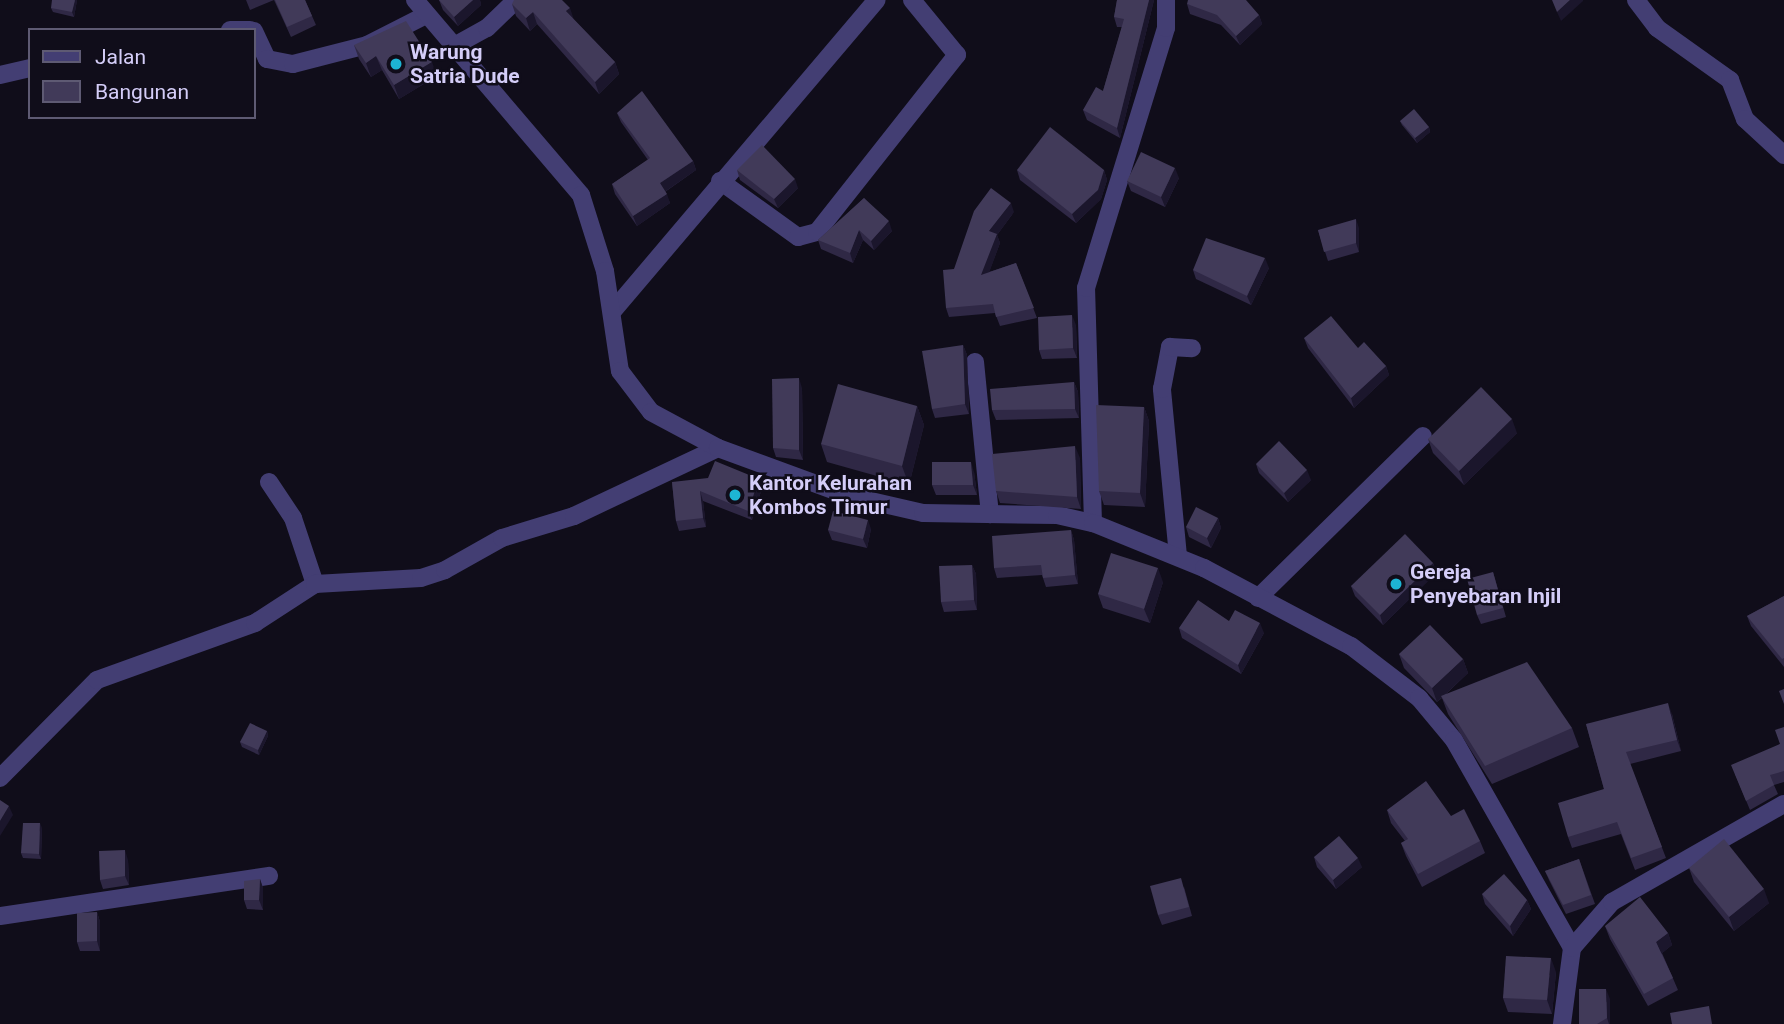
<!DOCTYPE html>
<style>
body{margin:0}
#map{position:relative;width:1784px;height:1024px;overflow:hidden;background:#100d1a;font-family:Roboto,sans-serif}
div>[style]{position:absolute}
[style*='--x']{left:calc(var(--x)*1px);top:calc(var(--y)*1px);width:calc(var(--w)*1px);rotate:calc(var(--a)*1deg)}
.minor>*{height:18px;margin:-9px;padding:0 9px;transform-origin:9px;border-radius:9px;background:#433e73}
.tertiary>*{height:18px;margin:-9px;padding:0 9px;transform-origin:9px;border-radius:9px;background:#433e73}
.wall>*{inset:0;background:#2f2845}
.shaded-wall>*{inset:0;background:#1b162c}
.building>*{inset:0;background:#413a59}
.dots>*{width:19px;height:19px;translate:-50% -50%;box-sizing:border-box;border:4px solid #100d1a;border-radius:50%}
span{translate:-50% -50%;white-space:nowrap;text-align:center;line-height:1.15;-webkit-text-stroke:5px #100d1a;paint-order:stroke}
.poi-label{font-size:21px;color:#d4cdf8;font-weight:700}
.left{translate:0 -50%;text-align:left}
.legend{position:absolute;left:28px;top:28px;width:228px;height:91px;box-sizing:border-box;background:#100d1a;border:2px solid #5e5a73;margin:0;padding:9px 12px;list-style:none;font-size:21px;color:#d4cdf8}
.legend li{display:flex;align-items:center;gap:14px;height:35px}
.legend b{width:35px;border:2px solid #5e5a73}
</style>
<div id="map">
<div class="minor">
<i style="--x:1636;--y:0;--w:35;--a:53"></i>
<i style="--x:1657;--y:28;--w:90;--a:35.5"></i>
<i style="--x:1730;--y:80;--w:42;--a:69"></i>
<i style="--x:1745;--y:119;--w:53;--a:42.7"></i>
<i style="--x:230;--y:30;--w:20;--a:0"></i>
<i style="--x:254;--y:31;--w:31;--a:65"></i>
<i style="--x:267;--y:59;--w:26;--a:11"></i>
<i style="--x:293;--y:64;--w:76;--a:-14.4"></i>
<i style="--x:367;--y:45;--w:64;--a:-27"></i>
<i style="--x:454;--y:46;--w:38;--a:-29"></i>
<i style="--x:487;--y:28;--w:40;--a:-44"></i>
<i style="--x:0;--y:75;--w:31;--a:-13"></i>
<i style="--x:720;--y:181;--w:96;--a:35.7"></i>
<i style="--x:798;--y:237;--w:20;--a:-15"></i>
<i style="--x:817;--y:232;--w:226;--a:-51.7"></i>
<i style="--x:957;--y:55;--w:71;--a:-129.3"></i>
<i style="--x:612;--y:312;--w:409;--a:-49.7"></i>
<i style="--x:975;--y:362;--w:153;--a:84.4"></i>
<i style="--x:269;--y:482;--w:43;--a:56.3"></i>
<i style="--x:293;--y:518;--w:70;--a:71.6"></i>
<i style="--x:1093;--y:523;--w:235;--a:-91.7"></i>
<i style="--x:1086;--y:288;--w:272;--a:-72.9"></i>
<i style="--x:1166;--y:28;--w:28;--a:-90"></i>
<i style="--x:1178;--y:556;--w:168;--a:-95.5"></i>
<i style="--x:1162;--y:389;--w:43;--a:-79.2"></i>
<i style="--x:1170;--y:347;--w:22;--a:3"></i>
<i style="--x:1258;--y:598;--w:231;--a:-44.5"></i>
<i style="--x:0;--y:778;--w:138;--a:-45.3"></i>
<i style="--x:97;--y:680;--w:168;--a:-19.8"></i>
<i style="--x:255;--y:623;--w:72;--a:-33"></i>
<i style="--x:315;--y:584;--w:106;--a:-3.2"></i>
<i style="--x:421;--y:578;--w:25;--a:-18"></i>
<i style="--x:445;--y:570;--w:65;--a:-29.3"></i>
<i style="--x:502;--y:538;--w:75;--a:-17"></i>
<i style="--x:574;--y:516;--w:159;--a:-25.3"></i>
<i style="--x:0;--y:916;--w:272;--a:-8.5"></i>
</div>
<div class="tertiary">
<i style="--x:415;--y:0;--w:256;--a:49.6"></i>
<i style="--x:581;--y:195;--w:80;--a:72.5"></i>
<i style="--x:605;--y:271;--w:101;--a:81.5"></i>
<i style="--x:620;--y:371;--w:51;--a:52.9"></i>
<i style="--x:651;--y:412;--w:76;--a:28.2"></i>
<i style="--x:718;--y:448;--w:140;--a:20.1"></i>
<i style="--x:849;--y:496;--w:76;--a:12.9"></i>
<i style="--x:923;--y:513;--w:134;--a:0.9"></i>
<i style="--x:1057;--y:515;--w:37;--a:13"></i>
<i style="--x:1093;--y:523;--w:120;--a:22.1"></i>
<i style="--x:1204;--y:568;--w:166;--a:28"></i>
<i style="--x:1351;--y:646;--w:86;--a:37.4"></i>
<i style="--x:1419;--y:698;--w:55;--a:50.2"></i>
<i style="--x:1454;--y:740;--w:239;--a:60.4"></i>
<i style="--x:1562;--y:1024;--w:77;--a:-82.5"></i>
<i style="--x:1572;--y:948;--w:61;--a:-49"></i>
<i style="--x:1612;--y:902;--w:198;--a:-29.7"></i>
</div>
<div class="wall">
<i style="clip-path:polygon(77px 0,74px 17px,53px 12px,51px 8px)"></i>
<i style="clip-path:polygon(246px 0,305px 0,316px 25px,291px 37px,274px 0,250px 10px)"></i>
<i style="clip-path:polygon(439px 0,480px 0,481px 5px,458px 26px,443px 10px)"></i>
<i style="clip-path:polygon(1117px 0,1154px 0,1120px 138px,1087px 120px,1083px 110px,1103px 91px,1122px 27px,1117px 27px,1114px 17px)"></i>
<i style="clip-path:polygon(512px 4px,574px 20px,615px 62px,619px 74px,599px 94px,537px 24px,530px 31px,516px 16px)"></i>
<i style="clip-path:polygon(1187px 4px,1259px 15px,1262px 24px,1240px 45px,1221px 25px,1190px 14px)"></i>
<i style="clip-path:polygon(354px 45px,437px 76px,399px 99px,382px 70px,371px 77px,359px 59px)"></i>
<i style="clip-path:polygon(617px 113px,693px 161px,696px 170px,665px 192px,670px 203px,637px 226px,615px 194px,612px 184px,648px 160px,621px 122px)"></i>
<i style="clip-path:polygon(1400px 121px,1429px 127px,1430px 132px,1417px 143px,1402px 125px)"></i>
<i style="clip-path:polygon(737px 170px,798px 188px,778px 208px,740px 180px)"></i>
<i style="clip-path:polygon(1017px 170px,1104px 170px,1107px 180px,1101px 199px,1076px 223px,1020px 180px)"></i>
<i style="clip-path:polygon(1179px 178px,1165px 207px,1131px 191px,1127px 181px)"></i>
<i style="clip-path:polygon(864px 198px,892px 231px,874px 250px,863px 240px,853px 263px,821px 249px,818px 240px)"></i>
<i style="clip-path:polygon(1014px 212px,997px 235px,1000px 243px,989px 272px,1016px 263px,1037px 318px,1000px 326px,995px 313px,949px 317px,946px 308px,954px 269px)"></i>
<i style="clip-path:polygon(1359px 228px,1359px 252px,1328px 261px,1318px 230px)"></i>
<i style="clip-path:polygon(1269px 268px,1251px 305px,1196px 279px,1193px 270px)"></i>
<i style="clip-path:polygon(1076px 325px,1077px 358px,1042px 359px,1039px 350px)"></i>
<i style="clip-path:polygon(1304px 338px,1358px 348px,1386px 366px,1389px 375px,1354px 408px,1308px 348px)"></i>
<i style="clip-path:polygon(963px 345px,967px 355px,969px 414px,935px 418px,932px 409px)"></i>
<i style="clip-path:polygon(1074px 382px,1078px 392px,1079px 418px,996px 420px,992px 410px)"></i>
<i style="clip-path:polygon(802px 388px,803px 460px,776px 457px,773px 448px)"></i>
<i style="clip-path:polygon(917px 406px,924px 425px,909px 485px,827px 462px,821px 444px)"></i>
<i style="clip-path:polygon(1144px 407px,1149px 421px,1145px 507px,1104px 505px,1099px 491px)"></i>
<i style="clip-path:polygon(1517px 433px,1464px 485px,1433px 453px,1428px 439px)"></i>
<i style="clip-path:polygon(1080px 458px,1081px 509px,1000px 503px,996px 491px)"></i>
<i style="clip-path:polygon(1256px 464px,1311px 480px,1288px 502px,1259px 473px)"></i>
<i style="clip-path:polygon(974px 472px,977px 495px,936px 495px,932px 485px)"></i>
<i style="clip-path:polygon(672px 482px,762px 488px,752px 520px,703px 501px,706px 527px,679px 531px,676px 521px)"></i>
<i style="clip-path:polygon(1218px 518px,1221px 528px,1211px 548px,1189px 537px,1186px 527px)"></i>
<i style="clip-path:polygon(871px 529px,867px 548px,832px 540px,828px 530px)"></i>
<i style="clip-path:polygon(1071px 530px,1074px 540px,1078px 584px,1046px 587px,1042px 575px,997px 578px,994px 568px)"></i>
<i style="clip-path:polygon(1433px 563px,1437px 572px,1383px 625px,1355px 596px,1351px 586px)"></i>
<i style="clip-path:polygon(972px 565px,976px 574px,977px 610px,944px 612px,941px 602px)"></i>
<i style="clip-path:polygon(1493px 572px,1506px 617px,1481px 624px,1477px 615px)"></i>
<i style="clip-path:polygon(1163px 582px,1150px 623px,1103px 608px,1098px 594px)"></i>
<i style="clip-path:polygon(1784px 596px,1784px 667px,1751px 626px,1747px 616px)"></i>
<i style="clip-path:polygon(1229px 621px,1264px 633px,1241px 674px,1182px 638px,1179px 628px)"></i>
<i style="clip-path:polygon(1399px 654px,1463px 659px,1468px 673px,1446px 694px,1572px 728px,1579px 747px,1492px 784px,1448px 714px,1442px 698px,1437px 702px,1404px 668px)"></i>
<i style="clip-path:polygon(1672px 714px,1681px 751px,1630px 764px,1666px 858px,1635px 870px,1621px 834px,1572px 848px,1568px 837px,1604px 789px,1586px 724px)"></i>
<i style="clip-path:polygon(1784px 727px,1784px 782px,1774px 785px,1778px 794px,1750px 810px,1735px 774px,1780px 744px)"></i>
<i style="clip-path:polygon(267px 731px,268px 736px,259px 755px,242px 747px,240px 742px)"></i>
<i style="clip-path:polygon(1387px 810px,1451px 816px,1480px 841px,1485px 853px,1422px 887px,1406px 856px,1401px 843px,1405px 841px,1391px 823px)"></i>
<i style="clip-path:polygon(42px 828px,41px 859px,23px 858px,21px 853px)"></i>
<i style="clip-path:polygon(1314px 857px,1362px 867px,1336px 889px,1317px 867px)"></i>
<i style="clip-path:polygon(1579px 859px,1595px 904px,1566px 914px,1549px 880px,1545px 871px)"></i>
<i style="clip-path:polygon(128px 860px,129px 885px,103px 889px,100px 880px)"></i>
<i style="clip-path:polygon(1689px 868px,1769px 903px,1734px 931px,1694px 882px)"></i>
<i style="clip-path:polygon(260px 879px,263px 888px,263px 910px,247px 909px,244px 900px)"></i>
<i style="clip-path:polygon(1184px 887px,1192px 916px,1162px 925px,1158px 915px)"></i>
<i style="clip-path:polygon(1482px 894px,1527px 900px,1531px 909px,1513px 936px,1485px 904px)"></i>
<i style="clip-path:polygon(97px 912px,100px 922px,100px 951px,80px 951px,77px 942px)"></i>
<i style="clip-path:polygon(1605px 926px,1668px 933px,1672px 945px,1662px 953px,1678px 990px,1648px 1006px,1610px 939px)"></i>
<i style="clip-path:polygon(1556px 972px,1552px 1014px,1508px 1012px,1503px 998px)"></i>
<i style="clip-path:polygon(1610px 999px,1610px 1024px,1579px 1024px)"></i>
</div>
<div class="shaded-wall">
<i style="clip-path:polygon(75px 0,77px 0,74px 17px,72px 12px)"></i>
<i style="clip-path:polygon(473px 0,480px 0,481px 5px,458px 26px,454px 17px)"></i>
<i style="clip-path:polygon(1149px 0,1154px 0,1120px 138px,1117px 128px)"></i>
<i style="clip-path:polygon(1570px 0,1583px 0,1583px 1px,1561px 21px,1557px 12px)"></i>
<i style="clip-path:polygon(570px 8px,574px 20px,566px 11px)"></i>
<i style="clip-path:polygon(533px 12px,537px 24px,530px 31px,526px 18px)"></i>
<i style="clip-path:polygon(1259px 15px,1262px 24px,1240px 45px,1236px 36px)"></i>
<i style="clip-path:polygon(376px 56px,382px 70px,371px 77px,366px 63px)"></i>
<i style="clip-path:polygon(432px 62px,437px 76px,399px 99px,394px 85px)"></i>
<i style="clip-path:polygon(615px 62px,619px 74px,599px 94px,595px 82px)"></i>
<i style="clip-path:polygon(1429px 127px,1430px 132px,1417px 143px,1415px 138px)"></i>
<i style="clip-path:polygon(693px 161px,696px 170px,663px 193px,660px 183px)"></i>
<i style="clip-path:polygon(1175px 168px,1179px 178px,1165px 207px,1161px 197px)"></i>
<i style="clip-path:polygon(1104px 170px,1107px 180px,1101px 199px,1076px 223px,1072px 214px)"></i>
<i style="clip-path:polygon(795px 179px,798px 188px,778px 208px,774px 199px)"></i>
<i style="clip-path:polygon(667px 194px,670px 203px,637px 226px,633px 216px)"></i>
<i style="clip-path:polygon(1011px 203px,1014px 212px,997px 235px,1000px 243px,985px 284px,981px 275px,989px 231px)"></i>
<i style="clip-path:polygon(1356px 219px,1359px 228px,1359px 252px,1356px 243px)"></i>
<i style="clip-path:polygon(889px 221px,892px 231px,874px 250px,871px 241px)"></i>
<i style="clip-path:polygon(859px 230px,863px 240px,853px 263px,850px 253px)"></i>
<i style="clip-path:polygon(1265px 258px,1269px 268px,1251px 305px,1247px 296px)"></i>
<i style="clip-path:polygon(1072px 315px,1076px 325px,1077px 358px,1073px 348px)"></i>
<i style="clip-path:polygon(963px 345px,967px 355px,969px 414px,965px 404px)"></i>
<i style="clip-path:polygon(1386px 366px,1389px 375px,1354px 408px,1351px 398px)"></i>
<i style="clip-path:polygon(799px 378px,802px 388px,803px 460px,799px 450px)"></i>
<i style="clip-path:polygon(1074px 382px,1078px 392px,1079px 418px,1075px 409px)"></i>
<i style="clip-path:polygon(917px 406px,924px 425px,909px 485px,902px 466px)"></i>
<i style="clip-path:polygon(1144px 407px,1149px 421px,1145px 507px,1140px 493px)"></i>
<i style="clip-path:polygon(1512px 419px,1517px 433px,1464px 485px,1459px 471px)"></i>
<i style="clip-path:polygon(1075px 446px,1080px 458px,1081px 509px,1077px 497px)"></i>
<i style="clip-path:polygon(971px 462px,974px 472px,977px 495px,973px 485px)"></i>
<i style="clip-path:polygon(1307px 470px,1311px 480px,1288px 502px,1284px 493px)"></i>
<i style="clip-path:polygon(759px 479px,762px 488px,752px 520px,748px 511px)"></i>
<i style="clip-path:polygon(700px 491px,703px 501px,706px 527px,703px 518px)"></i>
<i style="clip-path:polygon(1218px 518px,1221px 528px,1211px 548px,1207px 538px)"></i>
<i style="clip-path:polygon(868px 520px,871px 529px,867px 548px,863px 539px)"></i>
<i style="clip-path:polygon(1071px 530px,1074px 540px,1078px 584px,1075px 575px)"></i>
<i style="clip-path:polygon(1433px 563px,1437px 572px,1383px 625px,1380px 615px)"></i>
<i style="clip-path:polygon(972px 565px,976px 574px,977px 610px,974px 600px)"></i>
<i style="clip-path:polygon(1158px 568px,1163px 582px,1150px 623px,1144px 609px)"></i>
<i style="clip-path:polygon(1260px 623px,1264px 633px,1241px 674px,1238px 665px)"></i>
<i style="clip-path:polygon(1463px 659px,1468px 673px,1437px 702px,1432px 688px)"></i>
<i style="clip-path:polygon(1668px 703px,1672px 714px,1681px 751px,1677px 740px)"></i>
<i style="clip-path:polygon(267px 731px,268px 736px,259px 755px,258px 750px)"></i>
<i style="clip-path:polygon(9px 806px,13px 815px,0 836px,0 821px)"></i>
<i style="clip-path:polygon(40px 823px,42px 828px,41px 859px,39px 854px)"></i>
<i style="clip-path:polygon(125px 850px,128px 860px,129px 885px,125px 876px)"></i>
<i style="clip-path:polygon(1358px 858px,1362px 867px,1336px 889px,1333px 880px)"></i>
<i style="clip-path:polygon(260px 879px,263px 888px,263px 910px,259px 900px)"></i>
<i style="clip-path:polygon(1764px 889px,1769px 903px,1734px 931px,1729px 917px)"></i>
<i style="clip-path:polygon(1527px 900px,1531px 909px,1513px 936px,1510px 926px)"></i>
<i style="clip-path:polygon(97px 912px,100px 922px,100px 951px,97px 941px)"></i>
<i style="clip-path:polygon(1668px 933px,1672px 945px,1661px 954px,1656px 942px)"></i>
<i style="clip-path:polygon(1551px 958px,1556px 972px,1552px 1014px,1547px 1000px)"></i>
<i style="clip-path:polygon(1606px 989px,1610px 999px,1610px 1024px,1609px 1024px,1607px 1018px)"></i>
</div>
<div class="building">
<i style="clip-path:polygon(52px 0,75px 0,72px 12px,51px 8px)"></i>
<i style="clip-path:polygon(275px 0,305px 0,312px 16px,287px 27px)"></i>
<i style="clip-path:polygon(439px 0,473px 0,454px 17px)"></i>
<i style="clip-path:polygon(514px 0,562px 0,570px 8px,566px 11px,615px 62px,595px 82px,533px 12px,526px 18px,512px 4px)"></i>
<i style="clip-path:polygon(1117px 0,1149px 0,1117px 128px,1083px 110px,1096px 87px,1103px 91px,1124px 19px,1114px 17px)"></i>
<i style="clip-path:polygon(1188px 0,1246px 0,1259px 15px,1236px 36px,1217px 15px,1187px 4px)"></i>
<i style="clip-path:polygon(1552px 0,1570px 0,1557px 12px)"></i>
<i style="clip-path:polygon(406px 21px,432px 62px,394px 85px,376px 56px,366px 63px,354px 45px)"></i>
<i style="clip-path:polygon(642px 91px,693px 161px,660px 183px,667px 194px,633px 216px,612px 184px,650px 158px,617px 113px)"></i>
<i style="clip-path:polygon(1414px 109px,1429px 127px,1415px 138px,1400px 121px)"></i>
<i style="clip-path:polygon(1050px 127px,1104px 170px,1098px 190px,1072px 214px,1017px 170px)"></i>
<i style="clip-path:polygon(762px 145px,795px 179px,774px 199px,737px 170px)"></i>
<i style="clip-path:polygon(1141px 152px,1175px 168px,1161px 197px,1127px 181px)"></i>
<i style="clip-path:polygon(991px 188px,1011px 203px,989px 231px,997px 234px,981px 275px,1016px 263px,1034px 308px,996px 317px,993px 304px,946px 308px,943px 270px,954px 269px,974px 211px)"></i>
<i style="clip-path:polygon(864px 198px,889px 221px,871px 241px,859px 230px,850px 253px,818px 240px)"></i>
<i style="clip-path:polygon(1356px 219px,1356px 243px,1324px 252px,1318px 230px)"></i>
<i style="clip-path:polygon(1206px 238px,1265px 258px,1247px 296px,1193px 270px)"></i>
<i style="clip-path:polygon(1072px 315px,1073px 348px,1039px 350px,1038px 317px)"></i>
<i style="clip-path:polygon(1331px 316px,1358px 348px,1364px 342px,1386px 366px,1351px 398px,1304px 338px)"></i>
<i style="clip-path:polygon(963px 345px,965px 404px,932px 409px,922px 351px)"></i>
<i style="clip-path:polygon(799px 378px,799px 450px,773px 448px,772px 379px)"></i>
<i style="clip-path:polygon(1074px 382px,1075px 409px,992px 410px,990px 389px)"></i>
<i style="clip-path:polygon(838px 384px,917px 406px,902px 466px,821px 444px)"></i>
<i style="clip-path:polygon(1481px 387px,1512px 419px,1459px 471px,1428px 439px)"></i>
<i style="clip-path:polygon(1096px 405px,1144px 407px,1140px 493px,1099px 491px)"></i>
<i style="clip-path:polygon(1279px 441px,1307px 470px,1284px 493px,1256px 464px)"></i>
<i style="clip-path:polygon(1075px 446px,1077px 497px,996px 491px,992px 454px)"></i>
<i style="clip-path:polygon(715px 461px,759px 479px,748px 511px,700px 491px,703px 518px,676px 521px,672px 482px,708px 478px)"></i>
<i style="clip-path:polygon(932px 462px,971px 462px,973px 485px,932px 485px)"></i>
<i style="clip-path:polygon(1196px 507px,1218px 518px,1207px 538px,1186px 527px)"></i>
<i style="clip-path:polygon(833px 511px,868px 520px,863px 539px,828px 530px)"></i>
<i style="clip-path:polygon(1071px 530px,1075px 575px,1043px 578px,1041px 565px,994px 568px,992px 536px)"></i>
<i style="clip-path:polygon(1405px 534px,1433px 563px,1380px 615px,1351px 586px)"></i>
<i style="clip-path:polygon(1111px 553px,1158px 568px,1144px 609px,1098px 594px)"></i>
<i style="clip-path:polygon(972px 565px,974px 600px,941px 602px,939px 566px)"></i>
<i style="clip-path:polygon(1493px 572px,1503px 608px,1477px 615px,1467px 579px)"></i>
<i style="clip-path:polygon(1784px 596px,1784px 658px,1782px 659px,1747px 616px)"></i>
<i style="clip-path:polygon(1198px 600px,1229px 621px,1235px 610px,1260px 623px,1238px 665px,1179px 628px)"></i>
<i style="clip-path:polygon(1430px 625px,1463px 659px,1432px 688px,1399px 654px)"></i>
<i style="clip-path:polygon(1527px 662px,1572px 728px,1485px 766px,1441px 696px)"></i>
<i style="clip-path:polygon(1784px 689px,1784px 704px,1779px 691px)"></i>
<i style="clip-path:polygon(1668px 703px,1677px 740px,1626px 752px,1662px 847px,1631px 858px,1617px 822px,1568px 837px,1558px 803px,1604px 789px,1586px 724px)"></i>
<i style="clip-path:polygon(250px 723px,267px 731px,258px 750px,240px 742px)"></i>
<i style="clip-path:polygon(1784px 727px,1784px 771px,1770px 775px,1774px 785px,1746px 801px,1731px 765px,1780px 744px,1775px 730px)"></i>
<i style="clip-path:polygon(1426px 781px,1451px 816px,1464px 809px,1480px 841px,1418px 874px,1401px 843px,1408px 839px,1387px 810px)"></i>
<i style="clip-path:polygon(0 800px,9px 806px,0 821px)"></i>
<i style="clip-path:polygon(23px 823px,40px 823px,39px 854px,21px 853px)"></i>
<i style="clip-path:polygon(1339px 836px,1358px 858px,1333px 880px,1314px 857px)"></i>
<i style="clip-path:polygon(1724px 839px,1764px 889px,1729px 917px,1689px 868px)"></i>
<i style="clip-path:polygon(125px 850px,125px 876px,100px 880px,99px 851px)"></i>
<i style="clip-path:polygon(1579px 859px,1591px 895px,1563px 905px,1545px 871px)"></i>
<i style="clip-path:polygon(1504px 874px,1527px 900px,1510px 926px,1482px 894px)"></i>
<i style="clip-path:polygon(1181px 878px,1189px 907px,1158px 915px,1150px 886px)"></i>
<i style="clip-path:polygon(260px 879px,259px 900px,244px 900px,244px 881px)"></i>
<i style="clip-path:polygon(1640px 897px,1668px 933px,1656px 942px,1673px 978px,1644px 994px,1605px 926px)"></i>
<i style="clip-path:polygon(97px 912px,97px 941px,77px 942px,77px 913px)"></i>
<i style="clip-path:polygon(1506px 956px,1551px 958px,1547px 1000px,1503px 998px)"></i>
<i style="clip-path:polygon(1579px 989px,1606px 989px,1607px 1018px,1597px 1024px,1579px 1024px)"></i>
<i style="clip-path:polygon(1709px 1006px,1712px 1024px,1672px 1024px,1670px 1013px)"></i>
</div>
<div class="dots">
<i style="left:396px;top:64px;background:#1db5d4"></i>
<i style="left:735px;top:495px;background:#1db5d4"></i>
<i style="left:1396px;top:584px;background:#1db5d4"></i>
</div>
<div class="poi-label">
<span class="left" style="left:410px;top:64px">Warung<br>Satria Dude</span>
<span class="left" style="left:749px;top:495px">Kantor Kelurahan<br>Kombos Timur</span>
<span class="left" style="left:1410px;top:584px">Gereja<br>Penyebaran Injil</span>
</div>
<ul class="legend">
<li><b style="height:9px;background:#433e73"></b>Jalan</li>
<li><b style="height:19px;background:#413a59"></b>Bangunan</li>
</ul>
</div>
